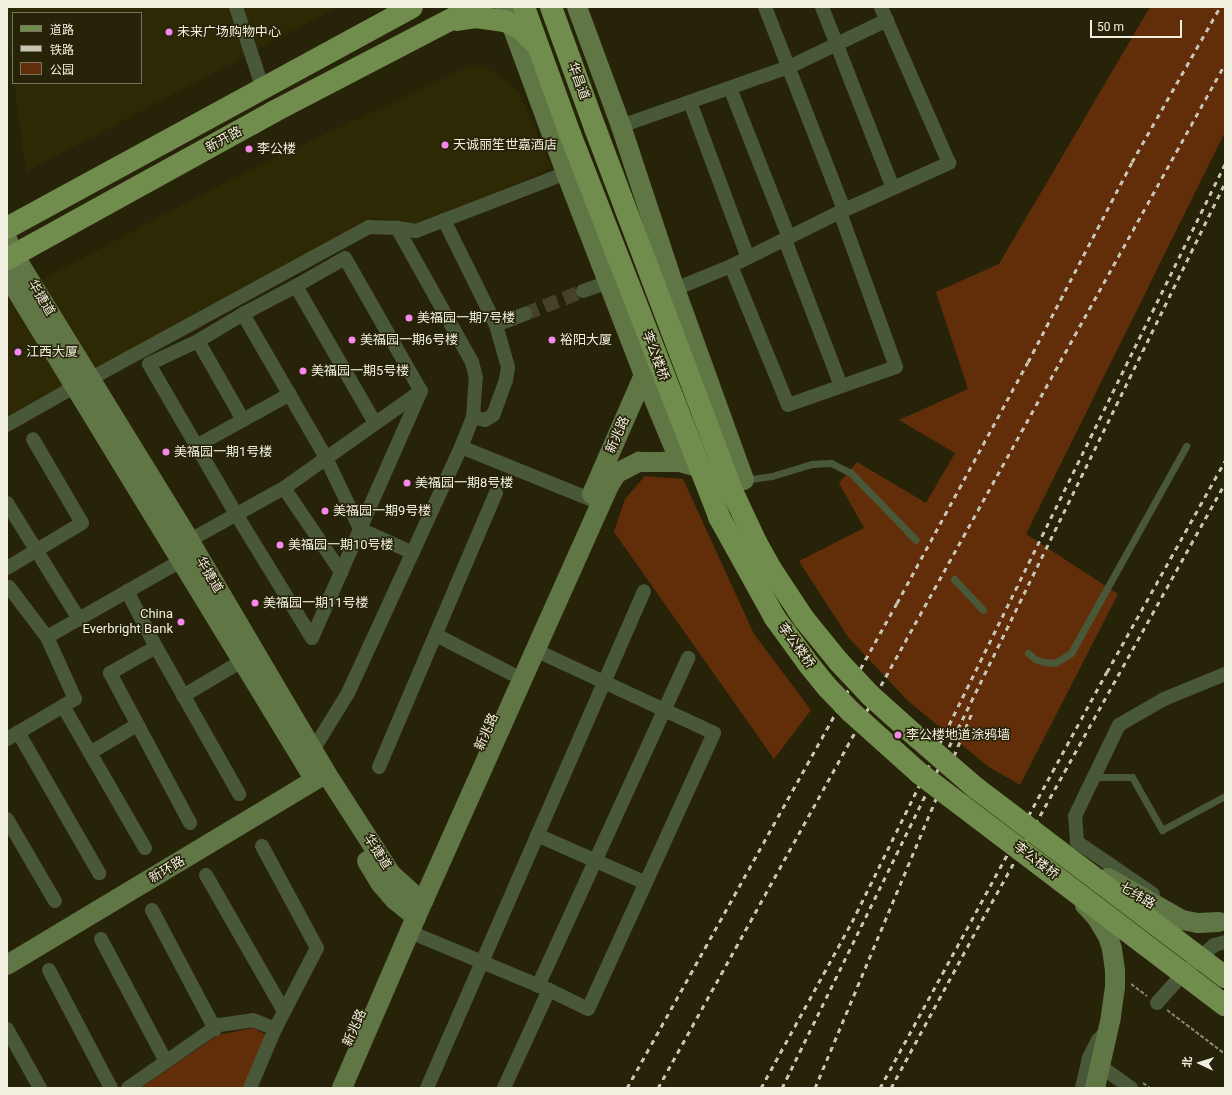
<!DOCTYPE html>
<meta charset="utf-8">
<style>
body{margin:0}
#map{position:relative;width:1232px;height:1095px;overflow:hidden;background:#272309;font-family:Roboto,"Noto Sans SC",sans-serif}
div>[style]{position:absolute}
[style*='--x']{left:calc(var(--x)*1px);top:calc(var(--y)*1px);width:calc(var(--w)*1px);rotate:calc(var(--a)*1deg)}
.built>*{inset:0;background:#2d2905}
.green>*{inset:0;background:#622e0a}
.street-tunnel>*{height:14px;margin-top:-7px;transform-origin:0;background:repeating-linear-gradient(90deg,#454229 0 14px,transparent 0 21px)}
.path>*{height:2px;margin-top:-1px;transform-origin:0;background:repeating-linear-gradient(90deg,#8a8771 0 4px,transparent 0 6px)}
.lane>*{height:7px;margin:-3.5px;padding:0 3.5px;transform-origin:3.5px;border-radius:3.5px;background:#4a583a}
.street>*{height:14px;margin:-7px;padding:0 7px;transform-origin:7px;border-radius:7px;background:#4a583a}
.secondary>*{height:20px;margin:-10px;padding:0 10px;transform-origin:10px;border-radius:10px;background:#607645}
.primary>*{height:22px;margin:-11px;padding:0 11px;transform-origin:11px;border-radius:11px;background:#718d4d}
.rail>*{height:3px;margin-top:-1.5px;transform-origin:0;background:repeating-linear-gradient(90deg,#c7c5b3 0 5px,transparent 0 10px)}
.secondary-bridge>*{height:20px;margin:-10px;padding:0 10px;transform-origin:10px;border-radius:10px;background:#607645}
.primary-bridge>*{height:22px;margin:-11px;padding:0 11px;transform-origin:11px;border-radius:11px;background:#718d4d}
.dots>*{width:11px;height:11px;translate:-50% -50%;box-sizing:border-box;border:2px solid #272309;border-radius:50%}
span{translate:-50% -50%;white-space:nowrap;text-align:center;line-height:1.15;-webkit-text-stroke:3px #272309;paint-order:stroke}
.poi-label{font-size:13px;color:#f1efdf}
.left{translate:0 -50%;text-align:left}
.right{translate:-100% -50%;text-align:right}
.street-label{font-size:13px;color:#f1efdf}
.frame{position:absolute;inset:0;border:8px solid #f1efdf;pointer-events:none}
.legend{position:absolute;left:12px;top:12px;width:130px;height:72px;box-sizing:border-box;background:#272309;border:1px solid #78755f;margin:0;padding:5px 7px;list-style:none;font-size:12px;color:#f1efdf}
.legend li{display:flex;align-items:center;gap:8px;height:20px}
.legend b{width:20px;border:1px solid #78755f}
.north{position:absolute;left:1180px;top:1043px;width:40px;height:40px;-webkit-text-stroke:3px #272309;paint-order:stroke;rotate:274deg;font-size:11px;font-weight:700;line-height:16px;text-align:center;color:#f1efdf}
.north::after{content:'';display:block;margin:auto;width:14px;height:18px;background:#f1efdf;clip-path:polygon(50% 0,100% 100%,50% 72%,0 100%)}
.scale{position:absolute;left:1090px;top:20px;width:92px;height:18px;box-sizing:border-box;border:2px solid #f1efdf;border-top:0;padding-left:5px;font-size:12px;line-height:14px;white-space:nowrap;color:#f1efdf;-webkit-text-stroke:3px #272309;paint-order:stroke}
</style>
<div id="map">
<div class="built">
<i style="clip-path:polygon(7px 7px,338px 7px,26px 172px,14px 83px,141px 83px,141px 13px,13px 13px,13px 74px,7px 30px)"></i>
<i style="clip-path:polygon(468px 67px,484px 67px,495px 73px,518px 90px,552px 168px,419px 228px,373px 218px,7px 419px,7px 298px,243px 173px)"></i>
</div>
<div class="green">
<i style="clip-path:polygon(1150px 7px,1225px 7px,1225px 132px,1026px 534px,1118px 594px,1020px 785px,989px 767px,908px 701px,848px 637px,799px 561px,864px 528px,839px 483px,857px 462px,926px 503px,955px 453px,899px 420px,968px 389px,936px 292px,999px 264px)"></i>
<i style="clip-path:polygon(645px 476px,683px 479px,754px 634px,811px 710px,774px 759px,614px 532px,625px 499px)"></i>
<i style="clip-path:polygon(253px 1028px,274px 1039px,252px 1088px,141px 1088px,218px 1035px)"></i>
</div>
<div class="street-tunnel">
<i style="--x:525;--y:314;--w:62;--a:-21.6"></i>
</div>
<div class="path">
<i style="--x:1131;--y:984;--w:20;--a:37"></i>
<i style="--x:1167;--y:1010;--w:73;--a:37.2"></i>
<i style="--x:1143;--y:1083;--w:9;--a:36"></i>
</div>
<div class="lane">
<i style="--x:744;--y:480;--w:28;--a:-8"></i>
<i style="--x:772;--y:476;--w:42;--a:-16.7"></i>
<i style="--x:812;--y:464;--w:19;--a:-3"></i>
<i style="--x:831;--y:463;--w:22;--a:27"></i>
<i style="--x:851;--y:473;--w:93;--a:45.9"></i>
<i style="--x:954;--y:579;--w:42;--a:46.9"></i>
<i style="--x:1028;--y:653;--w:9;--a:41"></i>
<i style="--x:1035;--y:659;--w:9;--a:18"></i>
<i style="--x:1044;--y:662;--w:11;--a:5"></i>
<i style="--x:1055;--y:663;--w:19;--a:-32"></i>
<i style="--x:1071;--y:653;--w:237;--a:-60.9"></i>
<i style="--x:1094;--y:777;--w:38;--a:0"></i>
<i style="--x:1132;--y:777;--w:61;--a:60.5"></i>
<i style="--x:1162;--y:830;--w:72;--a:-28.4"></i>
</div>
<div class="street">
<i style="--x:236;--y:7;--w:86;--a:71.8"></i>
<i style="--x:765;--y:7;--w:218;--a:68.7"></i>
<i style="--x:822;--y:7;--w:194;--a:68.6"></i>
<i style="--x:730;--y:88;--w:161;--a:68.5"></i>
<i style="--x:690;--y:102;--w:166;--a:69.6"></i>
<i style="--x:621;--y:126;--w:178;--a:-19.4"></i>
<i style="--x:789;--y:67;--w:109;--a:-25.6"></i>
<i style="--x:444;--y:220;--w:117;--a:63.7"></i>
<i style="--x:496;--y:325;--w:44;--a:74.1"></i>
<i style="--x:508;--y:367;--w:13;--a:99"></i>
<i style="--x:506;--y:380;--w:37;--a:110"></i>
<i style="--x:493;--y:415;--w:9;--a:148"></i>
<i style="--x:485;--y:420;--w:12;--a:-166"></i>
<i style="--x:785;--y:240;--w:156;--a:69"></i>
<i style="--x:731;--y:266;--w:150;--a:67.7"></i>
<i style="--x:788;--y:405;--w:114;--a:-19.4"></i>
<i style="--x:896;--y:367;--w:165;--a:-109.9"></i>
<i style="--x:296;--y:286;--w:60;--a:152.2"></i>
<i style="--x:243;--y:314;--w:166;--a:60"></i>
<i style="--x:326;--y:458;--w:79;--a:64.4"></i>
<i style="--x:360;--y:529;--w:58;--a:24.4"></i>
<i style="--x:675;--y:289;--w:61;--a:-22.3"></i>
<i style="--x:731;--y:266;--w:122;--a:-26.4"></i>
<i style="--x:840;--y:212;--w:120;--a:-24.2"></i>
<i style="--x:949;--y:163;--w:170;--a:-113.6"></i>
<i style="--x:583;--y:291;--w:28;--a:-19"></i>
<i style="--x:243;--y:314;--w:52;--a:149"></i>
<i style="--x:198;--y:341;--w:54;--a:154.9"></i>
<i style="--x:149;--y:364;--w:173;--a:59.9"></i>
<i style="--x:236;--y:514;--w:145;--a:58.5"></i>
<i style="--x:312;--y:638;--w:270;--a:-66.2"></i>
<i style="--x:496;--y:325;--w:31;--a:-21"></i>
<i style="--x:198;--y:341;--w:91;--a:60.3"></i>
<i style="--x:90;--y:379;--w:318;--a:-28.6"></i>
<i style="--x:369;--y:227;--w:28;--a:2"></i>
<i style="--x:397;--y:228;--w:19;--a:9"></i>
<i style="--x:416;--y:231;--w:161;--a:-21.1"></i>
<i style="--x:375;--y:423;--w:158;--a:-120"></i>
<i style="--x:296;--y:286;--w:56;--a:-29.7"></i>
<i style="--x:345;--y:258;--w:153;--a:60.3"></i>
<i style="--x:7;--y:425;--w:77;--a:-29.6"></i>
<i style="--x:198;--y:445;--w:105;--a:-29"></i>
<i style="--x:461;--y:447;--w:139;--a:22"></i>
<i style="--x:284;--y:488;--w:102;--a:55.8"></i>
<i style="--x:7;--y:503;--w:137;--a:58.2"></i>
<i style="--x:181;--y:545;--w:118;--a:-29"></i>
<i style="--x:284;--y:488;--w:168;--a:-35.3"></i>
<i style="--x:7;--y:568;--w:87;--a:-31"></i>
<i style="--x:82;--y:523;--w:97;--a:-120.3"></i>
<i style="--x:7;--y:588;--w:2;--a:-27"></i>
<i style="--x:9;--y:587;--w:63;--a:52.8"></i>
<i style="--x:47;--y:637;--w:68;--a:65.7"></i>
<i style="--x:75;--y:699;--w:79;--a:149.5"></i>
<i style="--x:127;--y:591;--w:63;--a:62.6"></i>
<i style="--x:156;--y:647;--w:169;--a:60.5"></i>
<i style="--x:436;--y:635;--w:85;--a:27.2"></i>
<i style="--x:47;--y:637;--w:154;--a:-29.6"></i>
<i style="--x:156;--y:647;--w:53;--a:150.5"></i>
<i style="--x:110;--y:673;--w:170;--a:61.9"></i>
<i style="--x:535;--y:650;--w:197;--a:24.9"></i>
<i style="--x:714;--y:733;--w:303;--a:114.5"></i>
<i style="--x:588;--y:1009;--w:43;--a:-154"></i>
<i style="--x:183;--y:696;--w:69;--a:-30.7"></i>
<i style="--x:63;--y:706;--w:164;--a:60"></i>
<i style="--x:18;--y:732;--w:163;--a:60.1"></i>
<i style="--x:313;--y:750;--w:67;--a:-58.4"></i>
<i style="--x:348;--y:693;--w:271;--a:-65.3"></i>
<i style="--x:461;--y:447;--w:32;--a:-68"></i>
<i style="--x:473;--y:417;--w:39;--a:-86"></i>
<i style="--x:476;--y:378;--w:16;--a:-104"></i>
<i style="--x:472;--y:362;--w:154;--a:-119.2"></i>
<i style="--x:90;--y:753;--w:55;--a:-30.8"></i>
<i style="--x:379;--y:767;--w:298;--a:-66.9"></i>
<i style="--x:7;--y:819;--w:95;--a:59.7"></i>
<i style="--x:537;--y:835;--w:119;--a:23.8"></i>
<i style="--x:206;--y:875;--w:157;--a:60.2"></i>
<i style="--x:1153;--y:894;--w:92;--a:-145.6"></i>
<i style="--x:1077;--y:842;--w:26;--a:-94"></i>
<i style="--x:1075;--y:816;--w:101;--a:-64.2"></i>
<i style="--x:1119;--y:725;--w:52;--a:-30"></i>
<i style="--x:1164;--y:699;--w:66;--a:-22.3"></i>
<i style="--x:152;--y:910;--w:135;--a:62.1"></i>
<i style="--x:410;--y:932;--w:151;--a:22.6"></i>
<i style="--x:549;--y:990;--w:108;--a:114.7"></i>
<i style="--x:101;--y:939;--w:139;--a:62.1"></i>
<i style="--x:49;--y:970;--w:133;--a:62.3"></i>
<i style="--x:538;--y:986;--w:361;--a:-65.4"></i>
<i style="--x:1157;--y:1003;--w:48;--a:-48.4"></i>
<i style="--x:1189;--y:967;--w:33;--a:-41"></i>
<i style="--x:1214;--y:945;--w:11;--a:-15"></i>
<i style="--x:7;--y:1029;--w:68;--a:60.8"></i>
<i style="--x:1106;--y:1032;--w:11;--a:135"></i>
<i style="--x:1098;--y:1040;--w:20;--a:117"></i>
<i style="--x:1089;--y:1058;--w:52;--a:35.5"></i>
<i style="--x:128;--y:1088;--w:111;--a:-34.7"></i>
<i style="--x:219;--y:1025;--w:34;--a:-8"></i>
<i style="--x:253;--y:1020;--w:24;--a:22"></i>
<i style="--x:250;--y:1088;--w:64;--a:-67"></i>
<i style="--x:275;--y:1029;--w:91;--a:-62.6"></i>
<i style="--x:317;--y:948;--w:116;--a:-118.3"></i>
<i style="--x:427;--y:1088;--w:542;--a:-66.41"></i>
<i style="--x:1082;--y:1088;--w:31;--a:-77"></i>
</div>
<div class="secondary">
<i style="--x:505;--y:7;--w:177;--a:69.8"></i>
<i style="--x:566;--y:173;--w:217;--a:68.9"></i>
<i style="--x:644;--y:375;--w:94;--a:67.5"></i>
<i style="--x:577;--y:7;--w:127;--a:69.7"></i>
<i style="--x:621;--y:126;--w:172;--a:71.7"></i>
<i style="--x:675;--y:289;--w:203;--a:70.1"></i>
<i style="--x:7;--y:239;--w:17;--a:66"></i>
<i style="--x:14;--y:255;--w:334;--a:58.4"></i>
<i style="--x:189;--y:540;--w:270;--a:59.5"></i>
<i style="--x:326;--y:773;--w:120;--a:57.2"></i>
<i style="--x:391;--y:874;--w:31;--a:42"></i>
<i style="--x:414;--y:895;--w:11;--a:27"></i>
<i style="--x:7;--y:275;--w:582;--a:58.63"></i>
<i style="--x:592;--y:494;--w:130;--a:-66.4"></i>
<i style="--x:367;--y:861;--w:27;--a:59"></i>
<i style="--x:381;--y:884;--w:21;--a:49"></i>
<i style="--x:395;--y:900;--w:27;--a:39"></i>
<i style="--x:7;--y:965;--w:372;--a:-31"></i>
<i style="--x:342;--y:1088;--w:186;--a:-66.6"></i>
<i style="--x:416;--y:917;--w:474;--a:-65.9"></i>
<i style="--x:610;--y:484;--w:13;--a:-58"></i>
<i style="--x:617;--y:473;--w:25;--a:-27"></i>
<i style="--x:639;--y:462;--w:41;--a:0"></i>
<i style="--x:680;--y:462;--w:66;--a:15.7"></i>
</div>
<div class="primary">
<i style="--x:524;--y:7;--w:135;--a:70.1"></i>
<i style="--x:551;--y:7;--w:129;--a:70"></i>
<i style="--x:457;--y:20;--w:19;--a:-9"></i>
<i style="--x:476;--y:17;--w:29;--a:8"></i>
<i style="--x:505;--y:21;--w:17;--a:25"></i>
<i style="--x:520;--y:28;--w:23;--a:45"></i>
<i style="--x:7;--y:228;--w:461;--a:-28.6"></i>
<i style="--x:7;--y:259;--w:304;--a:-28.9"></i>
<i style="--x:273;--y:112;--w:228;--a:-27.5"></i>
</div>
<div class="rail">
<i style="--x:627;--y:1088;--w:555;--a:-60.9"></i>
<i style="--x:897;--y:603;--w:274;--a:-61.5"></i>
<i style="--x:1028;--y:362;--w:225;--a:-62.5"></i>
<i style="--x:1132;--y:162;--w:178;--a:-60.4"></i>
<i style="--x:658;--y:1088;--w:1170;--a:-61.03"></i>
<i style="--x:761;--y:1088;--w:189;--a:-61.3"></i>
<i style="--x:852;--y:922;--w:845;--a:-63.8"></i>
<i style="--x:782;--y:1088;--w:1008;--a:-63.92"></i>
<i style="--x:815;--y:1088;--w:407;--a:-67.3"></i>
<i style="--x:880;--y:1088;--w:474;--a:-61.4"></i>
<i style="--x:1107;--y:672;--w:242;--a:-60.8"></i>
<i style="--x:891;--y:1088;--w:170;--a:-61.6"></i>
<i style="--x:972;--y:938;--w:521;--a:-60.92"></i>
</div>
<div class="secondary-bridge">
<i style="--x:1108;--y:878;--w:85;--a:29.6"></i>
<i style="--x:1182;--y:920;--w:16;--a:11"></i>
<i style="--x:1198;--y:923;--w:21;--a:-3"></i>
<i style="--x:1085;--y:905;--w:18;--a:47"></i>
<i style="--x:1097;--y:918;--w:21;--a:59"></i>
<i style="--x:1108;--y:936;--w:14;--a:73"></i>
<i style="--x:1112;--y:949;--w:21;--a:82"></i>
<i style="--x:1115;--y:970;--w:17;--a:90"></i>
<i style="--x:1115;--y:987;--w:30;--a:98"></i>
<i style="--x:1111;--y:1017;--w:73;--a:102.7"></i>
</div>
<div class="primary-bridge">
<i style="--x:595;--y:128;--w:390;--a:69.3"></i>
<i style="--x:733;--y:493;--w:54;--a:64.9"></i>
<i style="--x:756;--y:542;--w:31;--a:61"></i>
<i style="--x:771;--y:569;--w:60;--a:56.6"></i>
<i style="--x:804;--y:619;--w:55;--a:50.9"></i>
<i style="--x:839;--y:662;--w:45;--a:46.8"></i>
<i style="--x:870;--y:695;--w:64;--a:41.9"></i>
<i style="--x:918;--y:738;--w:77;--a:40.8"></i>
<i style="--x:976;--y:788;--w:313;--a:37.2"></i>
<i style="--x:570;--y:134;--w:411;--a:68.7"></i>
<i style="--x:719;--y:517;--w:115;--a:61"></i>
<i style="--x:775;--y:618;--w:59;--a:53.9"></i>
<i style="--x:810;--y:666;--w:28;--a:51"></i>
<i style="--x:828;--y:688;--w:32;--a:46"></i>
<i style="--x:850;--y:711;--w:93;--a:41.9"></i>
<i style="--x:919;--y:773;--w:384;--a:37.2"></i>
</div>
<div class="dots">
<i style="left:169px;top:32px;background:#f788eb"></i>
<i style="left:445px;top:145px;background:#f788eb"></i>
<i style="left:249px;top:149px;background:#f788eb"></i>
<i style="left:409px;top:318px;background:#f788eb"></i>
<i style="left:352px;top:340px;background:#f788eb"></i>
<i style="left:552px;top:340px;background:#f788eb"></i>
<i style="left:18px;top:352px;background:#f788eb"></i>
<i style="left:303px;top:371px;background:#f788eb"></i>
<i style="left:166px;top:452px;background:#f788eb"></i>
<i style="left:407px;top:483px;background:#f788eb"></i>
<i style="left:325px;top:511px;background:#f788eb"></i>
<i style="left:280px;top:545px;background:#f788eb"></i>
<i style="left:255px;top:603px;background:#f788eb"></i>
<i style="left:181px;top:622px;background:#f788eb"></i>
<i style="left:898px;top:735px;background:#f788eb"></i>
</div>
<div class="poi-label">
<span class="left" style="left:177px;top:32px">未来广场购物中心</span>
<span class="left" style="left:453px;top:145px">天诚丽笙世嘉酒店</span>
<span class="left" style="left:257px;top:149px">李公楼</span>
<span class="left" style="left:417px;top:318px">美福园一期7号楼</span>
<span class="left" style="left:360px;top:340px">美福园一期6号楼</span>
<span class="left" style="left:560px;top:340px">裕阳大厦</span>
<span class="left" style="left:26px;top:352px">江西大厦</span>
<span class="left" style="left:311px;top:371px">美福园一期5号楼</span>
<span class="left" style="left:174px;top:452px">美福园一期1号楼</span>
<span class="left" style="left:415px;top:483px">美福园一期8号楼</span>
<span class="left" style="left:333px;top:511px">美福园一期9号楼</span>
<span class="left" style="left:288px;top:545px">美福园一期10号楼</span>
<span class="left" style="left:263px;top:603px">美福园一期11号楼</span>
<span class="right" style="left:173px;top:622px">China<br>Everbright Bank</span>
<span class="left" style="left:906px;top:735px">李公楼地道涂鸦墙</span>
</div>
<div class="street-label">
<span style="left:578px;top:81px;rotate:70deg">华昌道</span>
<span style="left:224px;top:140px;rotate:-29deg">新开路</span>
<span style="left:41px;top:298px;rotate:59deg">华捷道</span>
<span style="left:655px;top:356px;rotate:69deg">李公楼桥</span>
<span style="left:618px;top:435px;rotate:-66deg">新兆路</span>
<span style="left:209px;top:575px;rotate:59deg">华捷道</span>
<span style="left:796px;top:646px;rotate:54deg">李公楼桥</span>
<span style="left:487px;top:732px;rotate:-66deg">新兆路</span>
<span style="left:377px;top:852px;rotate:57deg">华捷道</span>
<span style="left:1036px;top:861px;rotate:37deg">李公楼桥</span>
<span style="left:167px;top:870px;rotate:-31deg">新环路</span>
<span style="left:1137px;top:896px;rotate:31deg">七纬路</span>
<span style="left:355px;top:1028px;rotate:-66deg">新兆路</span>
</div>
<div class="frame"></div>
<ul class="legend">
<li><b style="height:5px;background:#718d4d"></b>道路</li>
<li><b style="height:5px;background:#c7c5b3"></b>铁路</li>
<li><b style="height:11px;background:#622e0a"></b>公园</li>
</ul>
<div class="north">北</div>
<div class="scale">50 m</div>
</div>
